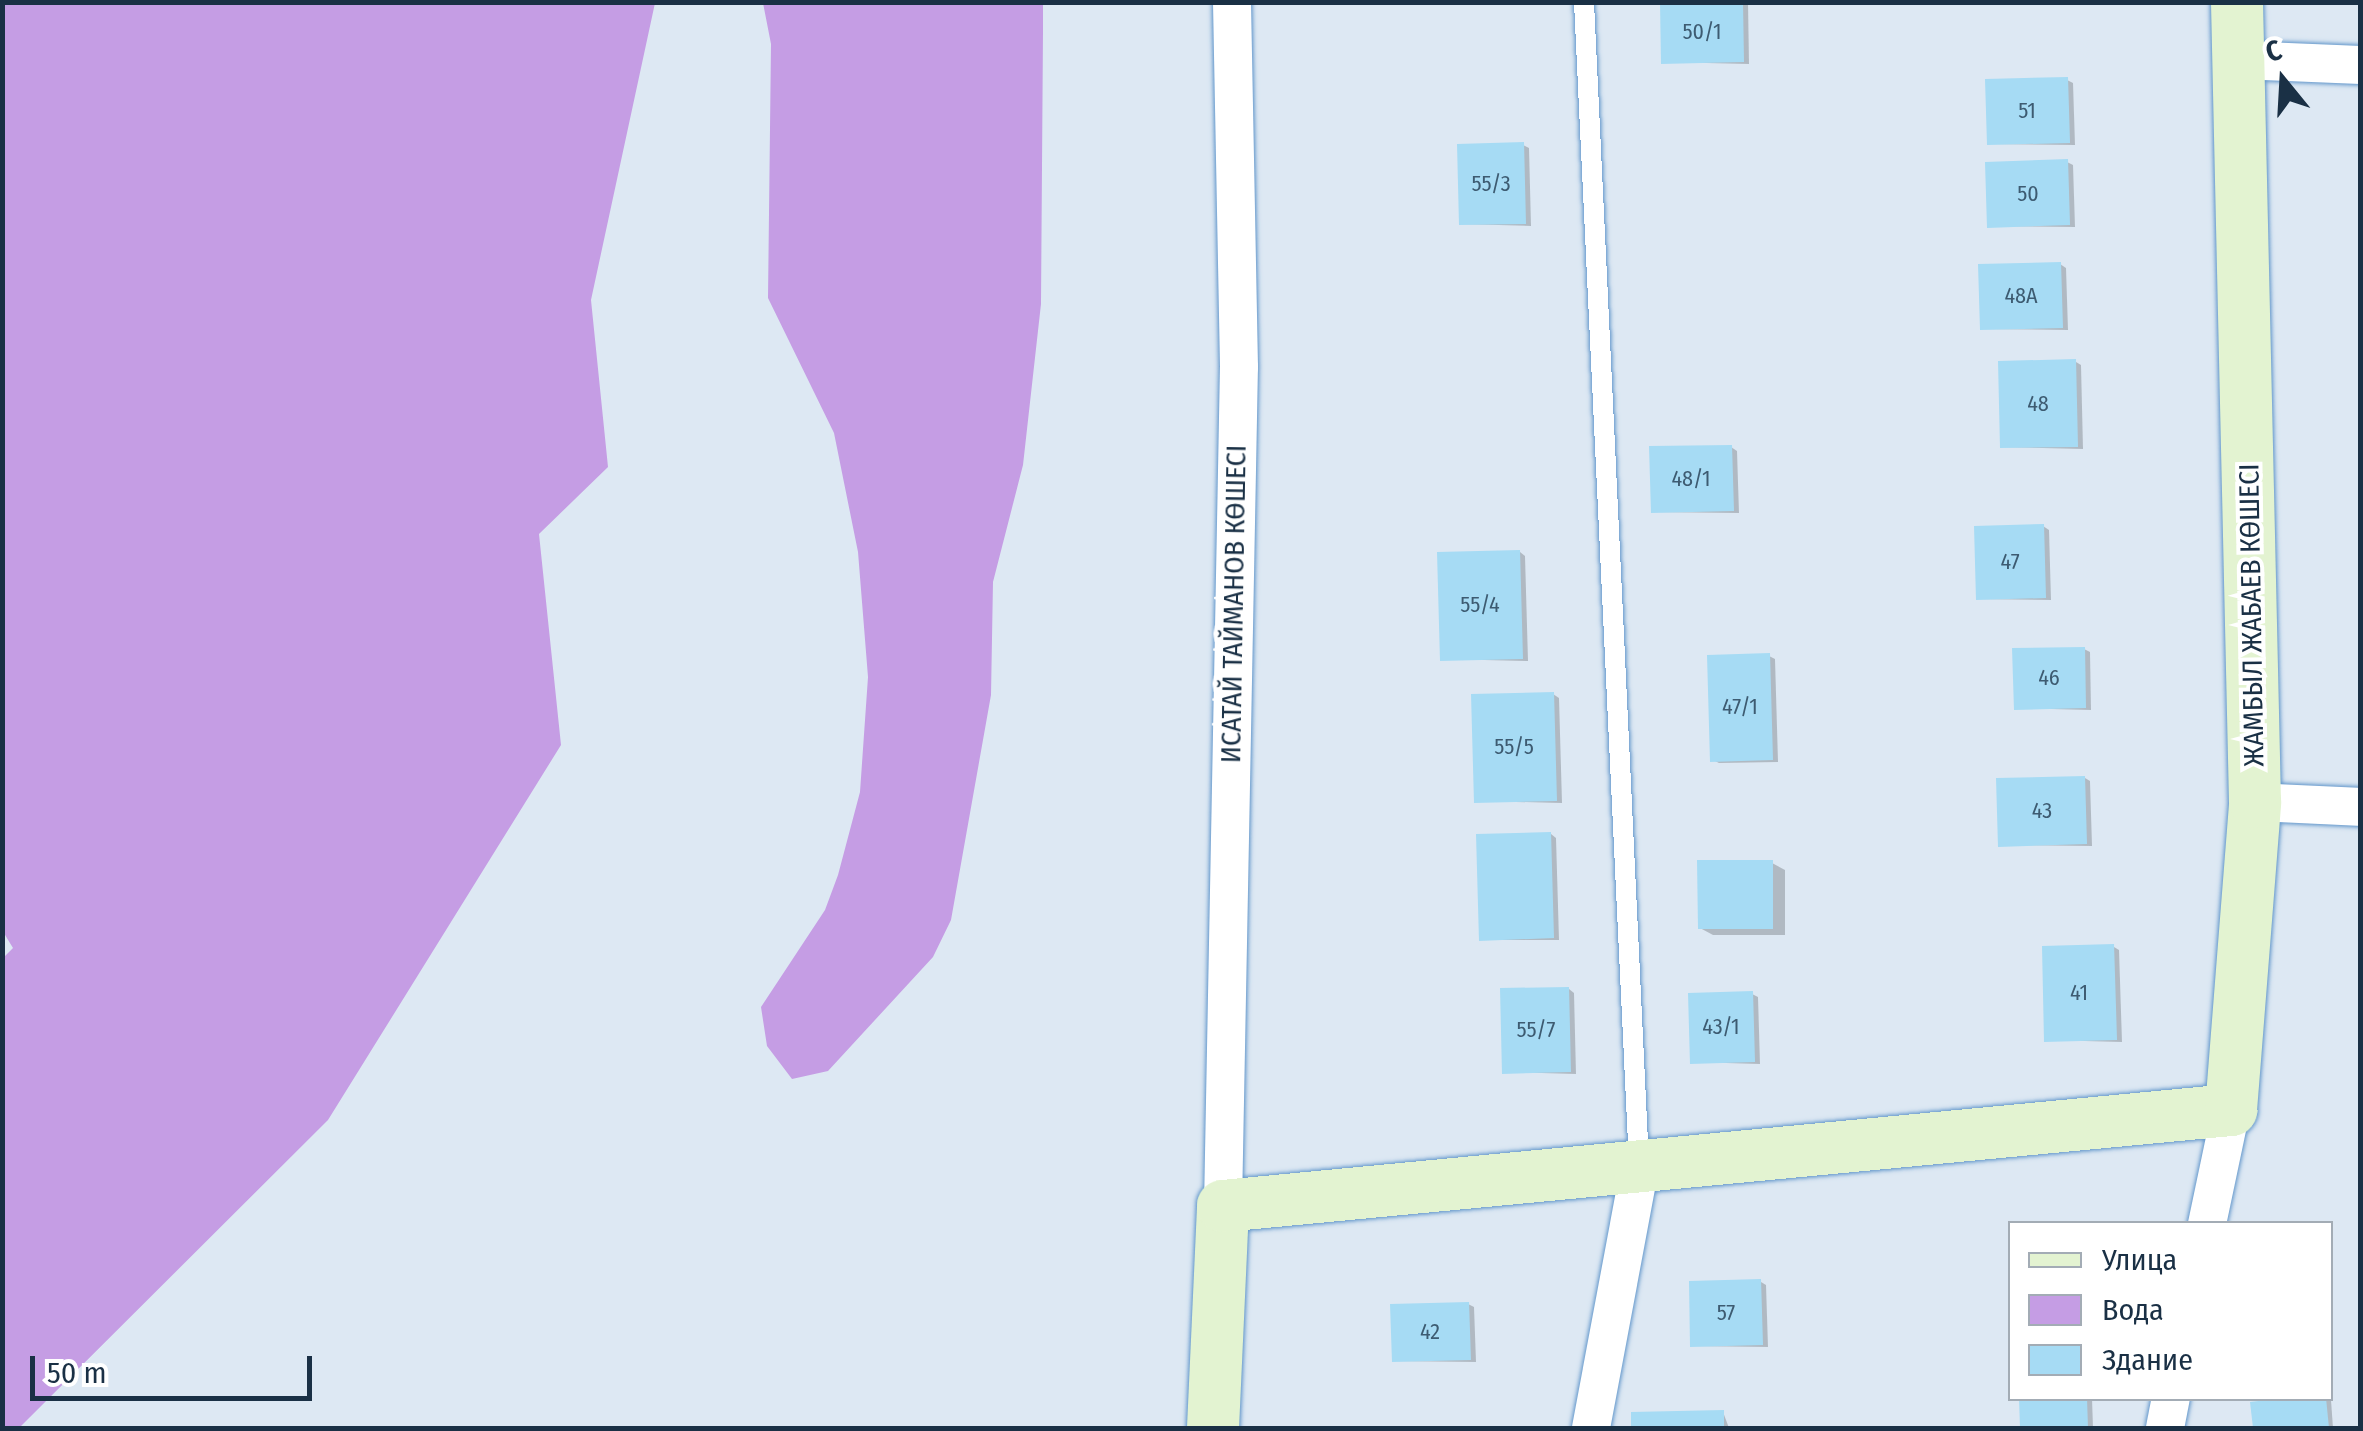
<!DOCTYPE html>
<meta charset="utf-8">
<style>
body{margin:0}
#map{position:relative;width:2363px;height:1431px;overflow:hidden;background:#dde8f3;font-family:"Fira Sans Condensed",sans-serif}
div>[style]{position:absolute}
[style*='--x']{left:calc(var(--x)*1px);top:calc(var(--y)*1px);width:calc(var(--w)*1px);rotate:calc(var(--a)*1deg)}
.water>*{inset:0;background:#c59de4}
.shadow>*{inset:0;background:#0003}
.building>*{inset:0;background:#a6dbf4}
.roads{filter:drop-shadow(0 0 2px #6397cb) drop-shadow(0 0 2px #6397cb)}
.lane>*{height:20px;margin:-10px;padding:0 10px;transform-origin:10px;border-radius:10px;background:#fff}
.street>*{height:38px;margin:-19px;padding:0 19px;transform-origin:19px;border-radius:19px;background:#fff}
.secondary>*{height:52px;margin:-26px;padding:0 26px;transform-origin:26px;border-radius:26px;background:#e3f3d1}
span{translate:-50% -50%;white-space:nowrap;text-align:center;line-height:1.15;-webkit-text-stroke:8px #fff;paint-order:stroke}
.number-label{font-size:22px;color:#3d5b71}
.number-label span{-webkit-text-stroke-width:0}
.street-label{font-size:28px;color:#1a3045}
.frame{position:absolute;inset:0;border:5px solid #1a3045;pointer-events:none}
.legend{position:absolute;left:2008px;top:1221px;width:325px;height:180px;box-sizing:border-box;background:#fff;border:2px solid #a3acb5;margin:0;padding:12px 18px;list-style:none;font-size:30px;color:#1a3045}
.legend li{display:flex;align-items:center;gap:20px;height:50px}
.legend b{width:50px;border:2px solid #a3acb5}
.north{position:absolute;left:2233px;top:30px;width:100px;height:100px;-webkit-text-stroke:8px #fff;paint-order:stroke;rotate:342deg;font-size:28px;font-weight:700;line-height:40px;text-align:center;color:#1a3045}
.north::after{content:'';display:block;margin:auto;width:35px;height:45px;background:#1a3045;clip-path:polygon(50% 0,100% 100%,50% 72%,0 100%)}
.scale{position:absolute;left:30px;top:1356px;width:282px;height:45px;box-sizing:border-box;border:5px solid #1a3045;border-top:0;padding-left:12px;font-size:30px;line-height:35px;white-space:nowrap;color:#1a3045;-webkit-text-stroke:8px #fff;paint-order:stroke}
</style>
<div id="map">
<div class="water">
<i style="clip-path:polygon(3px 2px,655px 3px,591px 300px,608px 467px,539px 534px,561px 745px,328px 1120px,19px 1428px,2px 1428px,2px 959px,13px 948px,2px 930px)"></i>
<i style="clip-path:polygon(763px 3px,1043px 3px,1043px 31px,1041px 304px,1023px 465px,993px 582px,991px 695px,951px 920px,933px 957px,828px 1071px,792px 1079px,767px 1046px,761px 1007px,825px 910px,838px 875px,860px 792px,868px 677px,858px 552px,834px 433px,768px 298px,771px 44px)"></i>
</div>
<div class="shadow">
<i style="clip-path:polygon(1662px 2px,1748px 2px,1749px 64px,1664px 62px)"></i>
<i style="clip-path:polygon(2067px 80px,2073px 83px,2075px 145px,1990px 144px)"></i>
<i style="clip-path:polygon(1523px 145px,1529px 148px,1531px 226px,1461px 224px)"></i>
<i style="clip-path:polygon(2067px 162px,2073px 165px,2075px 227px,1989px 226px)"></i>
<i style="clip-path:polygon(2060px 264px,2066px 268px,2068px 330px,1983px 329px)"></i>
<i style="clip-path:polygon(2076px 362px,2081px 365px,2083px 449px,2003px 447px)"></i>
<i style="clip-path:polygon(1731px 447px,1737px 451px,1739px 513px,1653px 512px)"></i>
<i style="clip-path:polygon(2043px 526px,2049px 530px,2051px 600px,1978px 599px)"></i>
<i style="clip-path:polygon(1520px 552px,1525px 556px,1528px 661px,1442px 659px)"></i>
<i style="clip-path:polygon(2084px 649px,2090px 652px,2091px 710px,2016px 708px)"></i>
<i style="clip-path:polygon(1769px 656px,1775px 659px,1778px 762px,1719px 763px,1713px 760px)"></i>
<i style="clip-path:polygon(1553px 694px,1559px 698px,1562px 803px,1476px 801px)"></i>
<i style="clip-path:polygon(2085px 778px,2090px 781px,2092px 846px,2001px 845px)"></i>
<i style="clip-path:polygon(1551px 834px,1556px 838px,1559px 940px,1481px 940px)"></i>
<i style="clip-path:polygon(1772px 863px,1785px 870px,1785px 935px,1713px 935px,1700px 928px)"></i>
<i style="clip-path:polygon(2114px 947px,2119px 950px,2122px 1042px,2047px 1040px)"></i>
<i style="clip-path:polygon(1569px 989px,1574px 993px,1576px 1074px,1505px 1072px)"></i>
<i style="clip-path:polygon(1752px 994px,1758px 997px,1760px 1064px,1692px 1062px)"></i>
<i style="clip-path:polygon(1761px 1282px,1766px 1285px,1768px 1347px,1693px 1346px)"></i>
<i style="clip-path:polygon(1468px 1304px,1474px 1307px,1476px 1362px,1394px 1361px)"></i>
<i style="clip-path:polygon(2021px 1398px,2092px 1398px,2093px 1428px,2022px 1428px)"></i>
<i style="clip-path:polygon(2307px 1398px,2331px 1400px,2333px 1428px,2255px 1428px,2253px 1404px)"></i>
<i style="clip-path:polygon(1723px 1412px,1729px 1428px,1634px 1428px,1633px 1414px)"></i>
</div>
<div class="building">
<i style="clip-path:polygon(1660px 2px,1743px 2px,1744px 62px,1661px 64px)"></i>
<i style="clip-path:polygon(2068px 77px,2070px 143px,1987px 145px,1985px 79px)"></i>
<i style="clip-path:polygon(1524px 142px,1526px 224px,1459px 225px,1457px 144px)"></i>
<i style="clip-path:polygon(2068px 159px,2070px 225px,1987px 228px,1985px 162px)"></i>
<i style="clip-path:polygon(2061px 262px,2063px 328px,1980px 330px,1978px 264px)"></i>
<i style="clip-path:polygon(2076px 359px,2078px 447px,2000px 448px,1998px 361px)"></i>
<i style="clip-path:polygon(1732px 445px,1734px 511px,1651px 513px,1649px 446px)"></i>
<i style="clip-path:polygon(2044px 524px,2046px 598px,1976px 600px,1974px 526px)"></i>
<i style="clip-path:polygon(1520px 550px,1523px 659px,1440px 661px,1437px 552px)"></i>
<i style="clip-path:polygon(2085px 647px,2086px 708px,2014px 710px,2012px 648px)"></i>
<i style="clip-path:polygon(1770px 653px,1773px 760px,1710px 762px,1707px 655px)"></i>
<i style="clip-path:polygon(1554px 692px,1557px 801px,1474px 803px,1471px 694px)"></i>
<i style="clip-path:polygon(2085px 776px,2087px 844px,1998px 847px,1996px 778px)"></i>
<i style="clip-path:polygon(1551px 832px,1554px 938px,1479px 941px,1476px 834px)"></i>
<i style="clip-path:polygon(1697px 860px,1773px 860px,1773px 929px,1698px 929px)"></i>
<i style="clip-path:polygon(2114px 944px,2117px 1040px,2044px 1042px,2042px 946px)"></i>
<i style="clip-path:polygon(1569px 987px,1571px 1072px,1502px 1074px,1500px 988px)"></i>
<i style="clip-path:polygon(1753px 991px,1755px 1062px,1690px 1064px,1688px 993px)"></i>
<i style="clip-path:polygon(1761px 1279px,1763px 1345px,1690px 1347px,1689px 1281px)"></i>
<i style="clip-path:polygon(1469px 1302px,1471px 1360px,1392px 1362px,1390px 1304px)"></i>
<i style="clip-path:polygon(2019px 1398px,2087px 1398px,2088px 1428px,2020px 1428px)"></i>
<i style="clip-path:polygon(2283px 1398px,2326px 1398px,2329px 1428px,2253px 1428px,2250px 1402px)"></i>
<i style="clip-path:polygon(1724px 1410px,1724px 1428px,1631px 1428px,1631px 1412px)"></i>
</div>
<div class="roads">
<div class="lane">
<i style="--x:1584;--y:2;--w:1163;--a:87.29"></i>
</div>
<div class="street">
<i style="--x:2240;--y:60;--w:120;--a:2.4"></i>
<i style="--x:2255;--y:802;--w:105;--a:2.7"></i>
<i style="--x:1223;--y:1206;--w:839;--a:-88.91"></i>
<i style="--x:1239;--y:367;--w:365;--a:-91.1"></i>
<i style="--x:2207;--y:1224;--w:116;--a:-78.1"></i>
<i style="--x:1591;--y:1428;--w:261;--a:-79.4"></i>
<i style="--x:2165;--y:1428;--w:31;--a:-79"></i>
</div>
<div class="secondary">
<i style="--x:1213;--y:1428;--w:222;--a:-87.4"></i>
<i style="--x:1223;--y:1206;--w:1013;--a:-5.44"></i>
<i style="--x:2231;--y:1110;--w:309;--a:-85.5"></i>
<i style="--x:2255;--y:802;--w:800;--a:-91.29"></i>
</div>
</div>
<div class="number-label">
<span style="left:1702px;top:32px">50/1</span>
<span style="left:2027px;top:111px">51</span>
<span style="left:1491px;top:184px">55/3</span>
<span style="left:2028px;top:194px">50</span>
<span style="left:2021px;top:296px">48А</span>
<span style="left:2038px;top:404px">48</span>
<span style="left:1691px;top:479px">48/1</span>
<span style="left:2010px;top:562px">47</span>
<span style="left:1480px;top:605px">55/4</span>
<span style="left:2049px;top:678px">46</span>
<span style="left:1740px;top:707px">47/1</span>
<span style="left:1514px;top:747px">55/5</span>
<span style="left:2042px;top:811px">43</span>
<span style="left:2079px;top:993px">41</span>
<span style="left:1721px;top:1027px">43/1</span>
<span style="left:1536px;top:1030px">55/7</span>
<span style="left:1726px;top:1313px">57</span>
<span style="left:1430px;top:1332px">42</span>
</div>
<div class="street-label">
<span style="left:1234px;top:604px;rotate:-89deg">ИСАТАЙ ТАЙМАНОВ КӨШЕСІ</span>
<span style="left:2252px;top:615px;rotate:-91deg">ЖАМБЫЛ ЖАБАЕВ КӨШЕСІ</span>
</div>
<div class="frame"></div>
<ul class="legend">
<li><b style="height:12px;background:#e3f3d1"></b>Улица</li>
<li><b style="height:28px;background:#c59de4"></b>Вода</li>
<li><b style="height:28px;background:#a6dbf4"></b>Здание</li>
</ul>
<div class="north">С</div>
<div class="scale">50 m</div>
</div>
